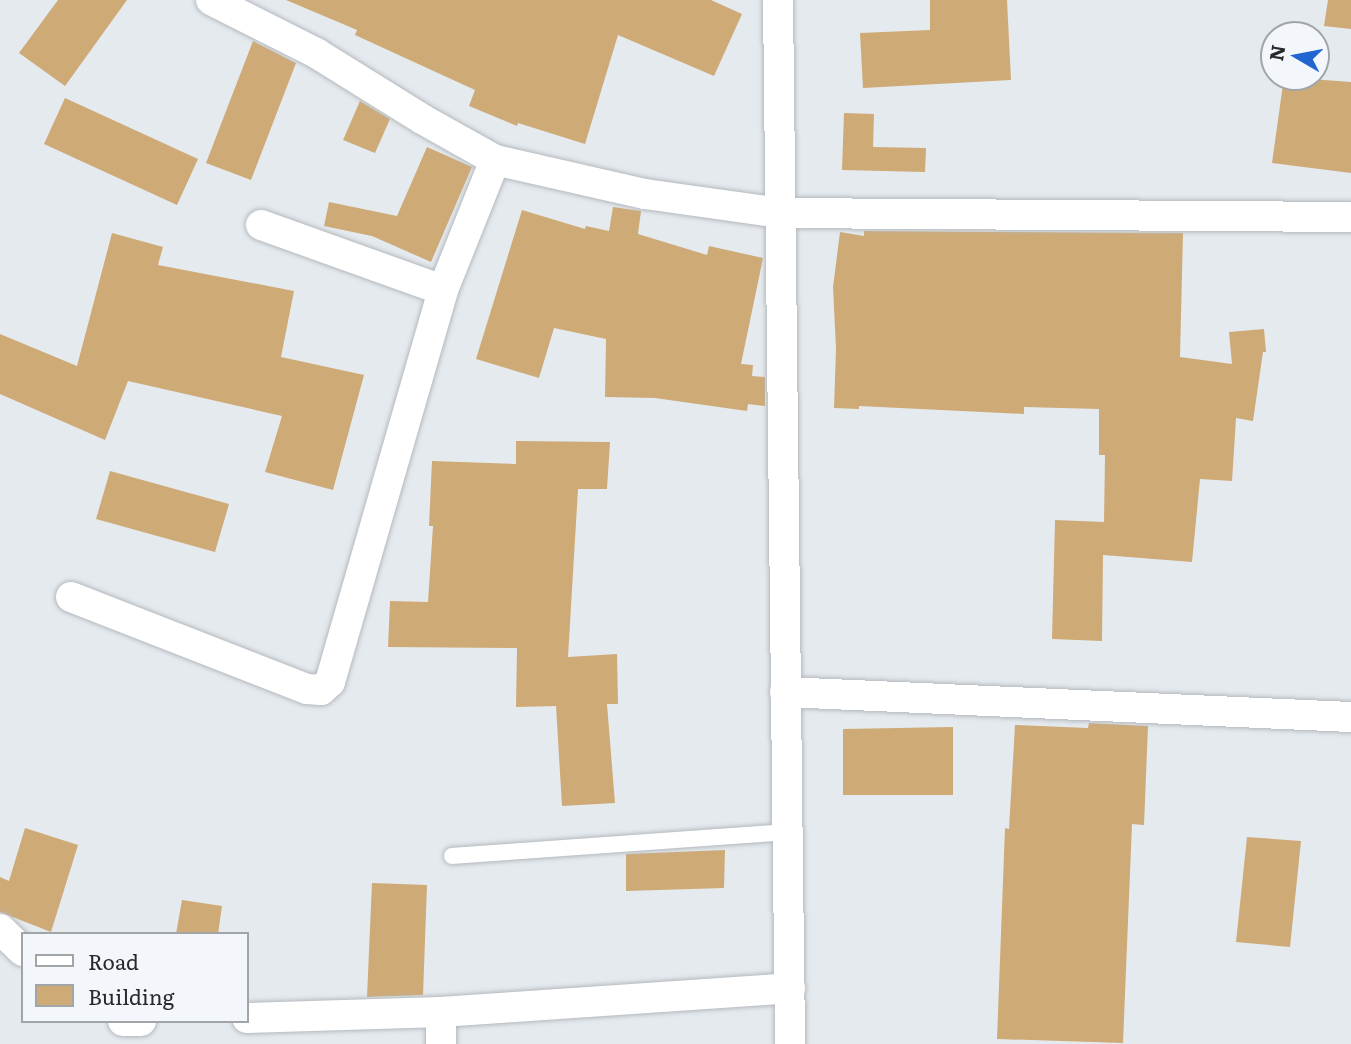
<!DOCTYPE html>
<style>
body{margin:0}
#map{position:relative;width:1351px;height:1044px;overflow:hidden;background:#e5eaef;font-family:Literata,serif}
div>[style]{position:absolute}
[style*='--x']{left:calc(var(--x)*1px);top:calc(var(--y)*1px);width:calc(var(--w)*1px);rotate:calc(var(--a)*1deg)}
.building>*{inset:0;background:#ceaa77}
.roads{filter:drop-shadow(0 0 2px #b4b9bd) drop-shadow(0 0 2px #b4b9bd)}
.lane>*{height:16px;margin:-8px;padding:0 8px;transform-origin:8px;border-radius:8px;background:#fff}
.street>*{height:30px;margin:-15px;padding:0 15px;transform-origin:15px;border-radius:15px;background:#fff}
span{translate:-50% -50%;white-space:nowrap;text-align:center;line-height:1.15;-webkit-text-stroke:6px #f3f7fc;paint-order:stroke}
.legend{position:absolute;left:21px;top:932px;width:228px;height:91px;box-sizing:border-box;background:#f3f7fc;border:2px solid #a1a5a8;margin:0;padding:9px 12px;list-style:none;font-size:21px;color:#27292b}
.legend li{display:flex;align-items:center;gap:14px;height:35px}
.legend b{width:35px;border:2px solid #a1a5a8}
.north{position:absolute;left:1260px;top:21px;width:70px;height:70px;box-sizing:border-box;background:#f3f7fc;border:2px solid #a1a5a8;border-radius:50%;rotate:280deg;font-size:19px;font-weight:700;line-height:28px;text-align:center;color:#27292b}
.north::after{content:'';display:block;margin:auto;width:24px;height:32px;background:#2265d1;clip-path:polygon(50% 0,100% 100%,50% 72%,0 100%)}
</style>
<div id="map">
<div class="building">
<i style="clip-path:polygon(58px 0,127px 0,65px 86px,19px 53px)"></i>
<i style="clip-path:polygon(286px 0,711px 0,742px 14px,714px 76px,618px 35px,585px 144px,518px 123px,517px 126px,469px 106px,475px 90px,355px 35px,357px 30px)"></i>
<i style="clip-path:polygon(930px 0,1007px 0,1011px 80px,863px 88px,860px 33px,930px 30px)"></i>
<i style="clip-path:polygon(1328px 0,1351px 0,1351px 29px,1324px 26px)"></i>
<i style="clip-path:polygon(253px 41px,296px 63px,251px 180px,206px 163px)"></i>
<i style="clip-path:polygon(1284px 77px,1351px 82px,1351px 173px,1272px 163px)"></i>
<i style="clip-path:polygon(65px 98px,198px 159px,177px 205px,44px 144px)"></i>
<i style="clip-path:polygon(360px 101px,390px 119px,375px 153px,343px 140px)"></i>
<i style="clip-path:polygon(844px 113px,874px 114px,873px 147px,926px 148px,925px 172px,842px 170px)"></i>
<i style="clip-path:polygon(427px 147px,472px 167px,431px 262px,372px 236px,324px 226px,329px 202px,397px 216px)"></i>
<i style="clip-path:polygon(613px 207px,641px 211px,638px 234px,707px 255px,709px 246px,763px 258px,741px 364px,753px 365px,752px 376px,765px 377px,765px 406px,748px 404px,747px 411px,655px 398px,605px 397px,606px 339px,554px 328px,539px 378px,476px 359px,522px 210px,585px 229px,586px 226px,609px 231px)"></i>
<i style="clip-path:polygon(864px 231px,1183px 233px,1180px 357px,1232px 364px,1229px 332px,1264px 329px,1266px 352px,1263px 352px,1253px 421px,1236px 418px,1232px 481px,1200px 479px,1192px 562px,1103px 555px,1102px 641px,1052px 639px,1055px 520px,1104px 522px,1105px 455px,1099px 455px,1099px 409px,1024px 407px,1024px 414px,859px 406px,859px 409px,834px 408px,836px 349px,833px 287px,840px 232px,864px 236px)"></i>
<i style="clip-path:polygon(112px 233px,163px 247px,158px 265px,294px 291px,281px 357px,364px 375px,333px 490px,265px 472px,282px 416px,128px 381px,105px 440px,0 394px,0 334px,77px 366px)"></i>
<i style="clip-path:polygon(516px 441px,610px 442px,607px 489px,578px 489px,568px 657px,617px 654px,618px 704px,607px 704px,615px 803px,562px 806px,556px 706px,516px 707px,517px 648px,388px 647px,390px 601px,428px 602px,433px 526px,429px 526px,432px 461px,516px 464px)"></i>
<i style="clip-path:polygon(110px 471px,229px 504px,215px 552px,96px 519px)"></i>
<i style="clip-path:polygon(1089px 723px,1148px 726px,1144px 825px,1132px 824px,1123px 1043px,997px 1039px,1005px 828px,1009px 829px,1015px 725px,1088px 728px)"></i>
<i style="clip-path:polygon(953px 727px,953px 795px,843px 795px,843px 729px)"></i>
<i style="clip-path:polygon(25px 828px,78px 845px,51px 932px,0 912px,0 877px,9px 881px)"></i>
<i style="clip-path:polygon(1247px 837px,1301px 841px,1290px 947px,1236px 942px)"></i>
<i style="clip-path:polygon(725px 850px,724px 888px,626px 891px,626px 854px)"></i>
<i style="clip-path:polygon(372px 883px,427px 885px,423px 995px,367px 997px)"></i>
<i style="clip-path:polygon(182px 900px,222px 906px,218px 934px,176px 934px)"></i>
</div>
<div class="roads">
<div class="lane">
<i style="--x:452;--y:856;--w:336;--a:-4.1"></i>
</div>
<div class="street">
<i style="--x:211;--y:0;--w:118;--a:26.8"></i>
<i style="--x:316;--y:53;--w:125;--a:31.9"></i>
<i style="--x:422;--y:119;--w:84;--a:29.3"></i>
<i style="--x:495;--y:160;--w:154;--a:12.8"></i>
<i style="--x:645;--y:194;--w:136;--a:8"></i>
<i style="--x:780;--y:213;--w:571;--a:0.4"></i>
<i style="--x:778;--y:0;--w:1044;--a:89.34"></i>
<i style="--x:261;--y:225;--w:193;--a:19.7"></i>
<i style="--x:71;--y:597;--w:253;--a:21.3"></i>
<i style="--x:307;--y:689;--w:14;--a:4"></i>
<i style="--x:321;--y:690;--w:12;--a:-42"></i>
<i style="--x:330;--y:682;--w:408;--a:-73.9"></i>
<i style="--x:443;--y:290;--w:140;--a:-68.2"></i>
<i style="--x:785;--y:692;--w:567;--a:2.53"></i>
<i style="--x:0;--y:929;--w:32;--a:44"></i>
<i style="--x:441;--y:1012;--w:32;--a:90"></i>
<i style="--x:247;--y:1018;--w:194;--a:-1.8"></i>
<i style="--x:441;--y:1012;--w:350;--a:-3.9"></i>
<i style="--x:123;--y:1021;--w:18;--a:0"></i>
</div>
</div>
<ul class="legend">
<li><b style="height:9px;background:#fff"></b>Road</li>
<li><b style="height:19px;background:#ceaa77"></b>Building</li>
</ul>
<div class="north">N</div>
</div>
